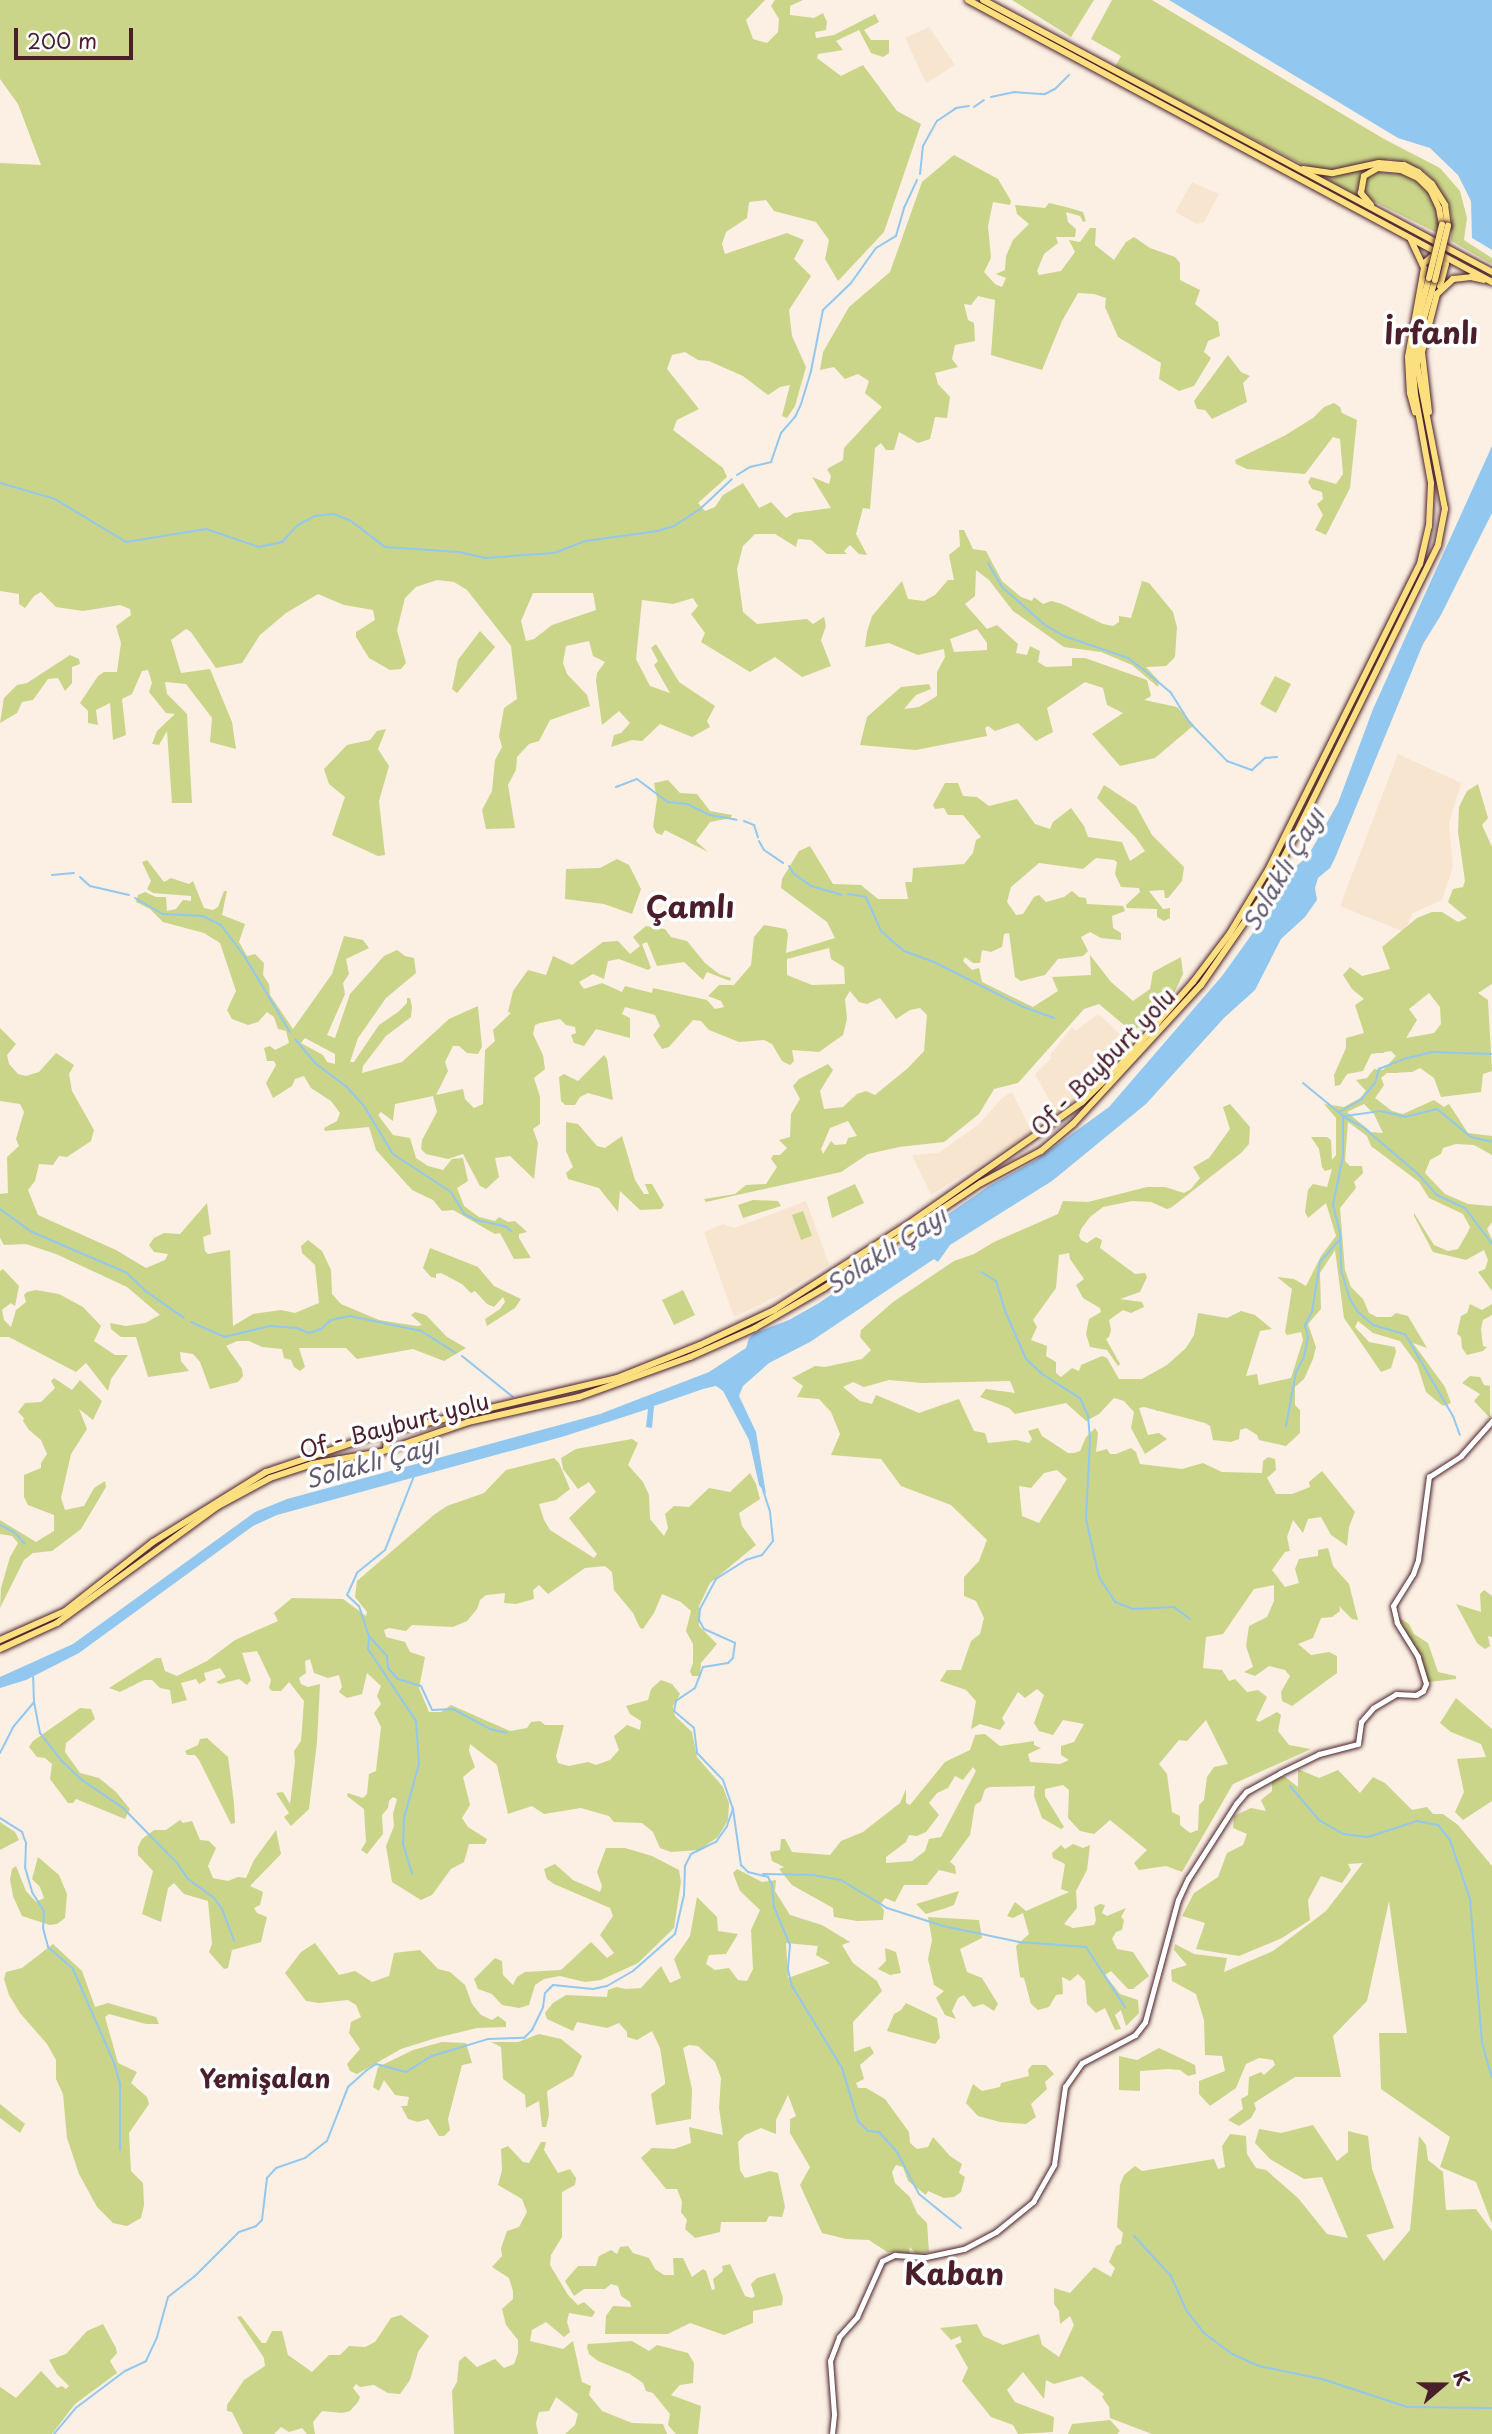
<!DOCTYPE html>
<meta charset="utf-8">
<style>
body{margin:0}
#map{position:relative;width:1492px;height:2434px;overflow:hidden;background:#fbf0e3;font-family:"Playpen Sans",sans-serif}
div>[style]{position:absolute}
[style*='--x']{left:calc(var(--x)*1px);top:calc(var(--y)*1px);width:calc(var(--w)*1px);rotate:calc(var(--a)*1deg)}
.built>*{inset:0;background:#f8e5cf}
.green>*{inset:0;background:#cad589}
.water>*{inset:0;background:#92c7f0}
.stream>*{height:2px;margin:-1px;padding:0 1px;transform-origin:1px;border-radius:1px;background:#92c7f0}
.roads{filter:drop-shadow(0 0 2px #4a1f2b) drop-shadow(0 0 2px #4a1f2b)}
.secondary>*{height:4.5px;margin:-2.25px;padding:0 2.25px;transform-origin:2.25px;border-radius:2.25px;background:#fff}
.trunk>*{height:6px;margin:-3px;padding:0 3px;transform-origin:3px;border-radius:3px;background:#fce080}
.bridges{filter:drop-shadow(0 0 2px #4a1f2b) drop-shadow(0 0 2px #4a1f2b)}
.trunk-bridge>*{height:6px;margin:-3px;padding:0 3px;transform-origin:3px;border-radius:3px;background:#fce080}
span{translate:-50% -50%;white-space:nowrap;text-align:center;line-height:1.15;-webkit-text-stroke:7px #fff;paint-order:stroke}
.street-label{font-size:23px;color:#4a1f2b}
.water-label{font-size:24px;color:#635a70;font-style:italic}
.quarter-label{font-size:26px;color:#4a1f2b;font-weight:700}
.district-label{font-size:30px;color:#4a1f2b;font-weight:700}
.north{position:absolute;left:1408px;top:2350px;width:70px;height:70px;-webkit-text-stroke:5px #fff;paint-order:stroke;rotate:70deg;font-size:19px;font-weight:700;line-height:28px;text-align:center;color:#4a1f2b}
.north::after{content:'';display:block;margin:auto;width:24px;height:32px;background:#4a1f2b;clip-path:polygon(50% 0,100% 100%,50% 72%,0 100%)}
.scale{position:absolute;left:14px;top:28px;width:119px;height:32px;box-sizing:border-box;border:4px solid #4a1f2b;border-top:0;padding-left:9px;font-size:21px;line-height:24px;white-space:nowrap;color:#4a1f2b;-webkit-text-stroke:5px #fff;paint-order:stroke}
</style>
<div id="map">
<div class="built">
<i style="clip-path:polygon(929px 27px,955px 65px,926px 83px,905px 38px)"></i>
<i style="clip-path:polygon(1192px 182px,1219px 194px,1204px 222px,1197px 224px,1175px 212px)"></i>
<i style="clip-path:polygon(1398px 754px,1461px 783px,1449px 824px,1453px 867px,1442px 900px,1413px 913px,1404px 932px,1340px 906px)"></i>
<i style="clip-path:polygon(1096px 1015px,1101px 1016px,1131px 1045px,1098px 1080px,1057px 1114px,1035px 1074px,1052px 1058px,1050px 1055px,1072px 1027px,1076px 1031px)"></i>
<i style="clip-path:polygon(1012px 1092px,1032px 1132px,931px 1195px,912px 1155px,938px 1153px,978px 1125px,1002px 1098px)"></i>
<i style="clip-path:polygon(806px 1201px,829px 1264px,780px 1295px,734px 1317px,704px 1232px,723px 1224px,734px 1228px)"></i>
</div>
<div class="green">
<i style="clip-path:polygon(evenodd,0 0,765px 0,746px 20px,753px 39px,767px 43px,778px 32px,779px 19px,771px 6px,775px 0,803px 0,790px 6px,790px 15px,814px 18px,823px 13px,827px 22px,826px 30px,815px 32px,816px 38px,834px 35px,875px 14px,879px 22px,864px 30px,871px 40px,889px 40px,889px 53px,883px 57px,871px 53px,859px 30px,836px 41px,843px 50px,818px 54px,817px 58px,841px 76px,863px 65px,897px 111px,921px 124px,884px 232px,838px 281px,825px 259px,829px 240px,816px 222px,774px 211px,766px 200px,749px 202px,747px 218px,726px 232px,722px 244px,725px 254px,787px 233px,804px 240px,794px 259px,811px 276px,789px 310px,792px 336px,806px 367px,795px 406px,787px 418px,782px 416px,790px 385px,780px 387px,768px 395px,743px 376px,709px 361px,698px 360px,685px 352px,672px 355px,667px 369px,699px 409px,677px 420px,673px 430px,723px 468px,727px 477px,698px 503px,705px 511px,715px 507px,723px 495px,743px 483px,759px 508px,771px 502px,786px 518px,794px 513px,831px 508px,812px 477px,829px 484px,831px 476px,827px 469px,843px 460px,844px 448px,882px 407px,865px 393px,869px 381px,858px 374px,845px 379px,834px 367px,820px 370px,823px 352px,849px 307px,890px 272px,922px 182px,954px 155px,998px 179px,1011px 201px,1010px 205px,993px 202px,988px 226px,991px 258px,984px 272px,995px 284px,1002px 287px,1006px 278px,996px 274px,1005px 270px,1006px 256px,1013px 240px,1029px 224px,1017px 214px,1015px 205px,1045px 208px,1049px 203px,1066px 207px,1083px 212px,1086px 221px,1083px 222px,1080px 216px,1066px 212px,1068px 222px,1076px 229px,1075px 237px,1056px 237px,1058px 243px,1044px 254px,1037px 271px,1039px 275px,1061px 271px,1075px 252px,1069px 240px,1080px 242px,1090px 228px,1096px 228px,1095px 245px,1114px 260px,1126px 242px,1134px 237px,1150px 248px,1175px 257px,1180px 263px,1180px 280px,1200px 290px,1195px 304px,1218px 322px,1220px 336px,1208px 341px,1204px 352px,1211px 358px,1194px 386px,1179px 391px,1159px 379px,1161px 363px,1118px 337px,1105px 307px,1106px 298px,1094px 294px,1078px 293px,1062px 321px,1042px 370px,991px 355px,995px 300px,978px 296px,971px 305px,964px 304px,968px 320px,974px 323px,975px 341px,955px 345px,952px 359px,958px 367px,935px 373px,938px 384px,950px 397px,947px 418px,935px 417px,930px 439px,918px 443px,899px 432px,894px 450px,886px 450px,881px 443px,875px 448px,870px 509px,863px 508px,856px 534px,867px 555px,859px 554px,850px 545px,844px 551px,847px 554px,827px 554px,811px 540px,798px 539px,796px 547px,775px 534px,755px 534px,743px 546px,737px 569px,743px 612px,757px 624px,807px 619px,813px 624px,824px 617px,826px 626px,821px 640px,831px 666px,802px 677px,775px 657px,750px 672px,701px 642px,705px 633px,691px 614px,698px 606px,693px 598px,673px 604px,642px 600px,636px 659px,650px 686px,670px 693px,654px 665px,658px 661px,651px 648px,656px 644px,679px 682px,715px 706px,707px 721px,710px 727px,692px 737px,660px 724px,642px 741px,632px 740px,611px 747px,614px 735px,621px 733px,630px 723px,619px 711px,602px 725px,596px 681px,597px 673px,605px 662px,593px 656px,589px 641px,566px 646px,563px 663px,567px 674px,587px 695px,590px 706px,550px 720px,539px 741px,529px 744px,517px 757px,516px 770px,508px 785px,515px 828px,486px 829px,482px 810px,492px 791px,495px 760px,502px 747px,499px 736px,504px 708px,517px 699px,511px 646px,467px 590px,454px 582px,437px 580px,416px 587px,405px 598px,397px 630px,406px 663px,401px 669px,390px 670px,369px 658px,356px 637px,356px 632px,375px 620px,373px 610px,344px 605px,318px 594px,286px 613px,260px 635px,242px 663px,216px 668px,191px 632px,186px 629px,171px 640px,181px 673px,210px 669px,232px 722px,236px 749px,210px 742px,212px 718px,186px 684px,165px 682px,167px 694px,187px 714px,192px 803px,172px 803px,167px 731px,159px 745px,152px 744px,157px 731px,175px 714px,166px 713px,149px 692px,152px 683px,148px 670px,142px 671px,132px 694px,122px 699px,126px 735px,113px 740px,110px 703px,96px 710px,98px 725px,88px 723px,88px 711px,80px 703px,98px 676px,104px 672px,117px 672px,121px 643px,116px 626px,131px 615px,130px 609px,120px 605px,83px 611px,56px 607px,41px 592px,34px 596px,25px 608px,19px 604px,19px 594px,0 591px,0 163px,41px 165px,18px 104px,0 79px,0 0,533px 593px,593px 593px,596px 610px,552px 625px,534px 639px,526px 641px,521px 621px,533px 593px)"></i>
<i style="clip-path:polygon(1012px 0,1094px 0,1071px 37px)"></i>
<i style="clip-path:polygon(1112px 0,1152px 0,1384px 139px,1440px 168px,1460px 191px,1467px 218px,1464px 240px,1492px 258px,1492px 264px,1451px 241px,1452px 220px,1449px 205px,1431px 177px,1419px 168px,1390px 159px,1330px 171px,1303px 165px,1115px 67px,1121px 56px,1091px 39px)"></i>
<i style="clip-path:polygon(1379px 165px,1400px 166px,1427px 181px,1445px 210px,1445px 238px,1443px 214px,1437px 197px,1429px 185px,1409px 171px,1390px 166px,1368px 170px,1359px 182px,1359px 197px,1319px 176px)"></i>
<i style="clip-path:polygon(1375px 172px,1403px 174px,1424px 187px,1436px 207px,1439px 234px,1367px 198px,1363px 190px,1365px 179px)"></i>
<i style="clip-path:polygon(1228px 355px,1241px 372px,1250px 376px,1243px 383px,1247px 402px,1212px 419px,1205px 410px,1197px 409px,1194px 401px)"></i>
<i style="clip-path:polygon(1334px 403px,1340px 407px,1342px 413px,1357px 420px,1350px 488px,1326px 535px,1315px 530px,1323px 515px,1317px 504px,1323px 499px,1322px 492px,1312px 489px,1308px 482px,1311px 477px,1336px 484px,1343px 474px,1340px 439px,1333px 437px,1305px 474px,1247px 469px,1236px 464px,1235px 460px,1284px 436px,1313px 418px,1324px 407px)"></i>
<i style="clip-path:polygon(evenodd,959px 530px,964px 530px,973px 549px,986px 551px,1002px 581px,1021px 597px,1032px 601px,1034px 597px,1043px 604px,1051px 601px,1062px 604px,1103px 624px,1113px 626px,1119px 622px,1119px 616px,1131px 618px,1142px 581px,1149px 583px,1173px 612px,1177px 627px,1175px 657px,1166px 666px,1146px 667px,1159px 681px,1158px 687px,1132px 665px,1101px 652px,1064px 647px,1013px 611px,989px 580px,976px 570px,975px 596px,965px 604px,987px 629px,997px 625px,1018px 644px,1016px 653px,1027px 655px,1030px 646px,1040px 651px,1038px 662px,1046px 667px,1072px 666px,1072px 658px,1085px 658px,1147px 680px,1151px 696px,1144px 700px,1177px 707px,1194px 725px,1155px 758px,1120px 766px,1092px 734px,1123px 713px,1107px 705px,1103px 688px,1085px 682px,1047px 708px,1053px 732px,1036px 741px,1018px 723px,995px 731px,988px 726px,985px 728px,987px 736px,916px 750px,860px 745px,867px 717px,901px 687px,929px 684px,931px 689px,916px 695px,904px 709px,919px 707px,937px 696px,937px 672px,945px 657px,944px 649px,918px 655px,889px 643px,865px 647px,867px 632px,872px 616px,902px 581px,908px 599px,924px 601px,935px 595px,948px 580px,954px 580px,949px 555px,960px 546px,959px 530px,977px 629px,987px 643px,987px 650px,954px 652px,950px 639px,977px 629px)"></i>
<i style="clip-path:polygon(480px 631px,495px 647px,457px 693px,452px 689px,458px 660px)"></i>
<i style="clip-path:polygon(70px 655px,79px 659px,80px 664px,72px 667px,72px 683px,65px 691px,58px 678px,48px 679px,33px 700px,22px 702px,17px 713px,0 723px,4px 698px,17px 685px,27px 683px)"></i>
<i style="clip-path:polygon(1275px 676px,1291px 684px,1276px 713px,1260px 704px)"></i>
<i style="clip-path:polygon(386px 729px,378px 749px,389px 766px,379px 801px,385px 855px,378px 856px,332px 835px,345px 797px,329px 784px,324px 769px,347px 745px,370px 740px,377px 731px)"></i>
<i style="clip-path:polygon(668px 780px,680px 793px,697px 794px,710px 811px,732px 815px,731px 818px,710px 822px,696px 841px,708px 852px,665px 830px,662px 835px,656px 833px,653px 826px,657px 799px,654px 783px)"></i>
<i style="clip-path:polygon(evenodd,945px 783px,958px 783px,963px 796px,977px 797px,989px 806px,1017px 799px,1035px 824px,1050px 829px,1053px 822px,1071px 808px,1084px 826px,1088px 837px,1122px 842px,1130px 861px,1145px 851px,1136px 838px,1097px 798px,1104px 785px,1136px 806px,1152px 835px,1184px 867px,1182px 881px,1168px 898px,1165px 898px,1164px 890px,1149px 891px,1163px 909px,1170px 908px,1170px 918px,1164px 921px,1157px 917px,1157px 909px,1127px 908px,1126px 905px,1140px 892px,1139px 888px,1121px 887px,1115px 874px,1117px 862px,1114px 860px,1096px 858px,1083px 869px,1039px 863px,1011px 887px,1007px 902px,1016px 915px,1023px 914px,1034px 897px,1039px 895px,1046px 902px,1064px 897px,1072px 891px,1079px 897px,1086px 898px,1087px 904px,1123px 906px,1125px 911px,1112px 916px,1113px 928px,1121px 933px,1121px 940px,1101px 938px,1090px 932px,1081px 937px,1088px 951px,1083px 956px,1058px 959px,1045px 975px,1021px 981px,1015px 977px,1009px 933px,1004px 934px,1002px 947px,991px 952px,982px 950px,980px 963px,973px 963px,965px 957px,963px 961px,972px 970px,979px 968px,982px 982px,1033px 1007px,1058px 991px,1052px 977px,1091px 975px,1090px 955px,1111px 982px,1133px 1001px,1150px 989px,1153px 972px,1181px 957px,1183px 974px,1175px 991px,1154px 1018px,1142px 1027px,1130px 1030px,1099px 1004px,1084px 1009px,1018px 1083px,994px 1089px,979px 1114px,944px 1142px,899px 1147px,868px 1154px,841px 1172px,706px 1202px,704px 1199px,735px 1194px,746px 1185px,766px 1184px,777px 1167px,771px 1159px,773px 1155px,780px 1155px,787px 1148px,779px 1140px,790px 1137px,791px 1114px,800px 1099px,793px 1086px,799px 1079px,828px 1064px,833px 1070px,820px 1091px,824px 1109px,843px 1107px,857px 1094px,866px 1091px,875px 1095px,908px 1068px,924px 1051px,927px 1015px,920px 1008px,910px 1010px,896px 1019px,880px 998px,867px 1004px,859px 1002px,850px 991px,845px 999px,847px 1019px,843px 1035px,819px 1052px,792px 1050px,794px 1061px,790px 1065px,782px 1061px,772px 1044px,764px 1040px,739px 1042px,709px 1030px,701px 1021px,693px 1020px,669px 1047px,662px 1049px,653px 1035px,660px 1026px,655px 1015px,625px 1007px,622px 1014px,630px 1018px,630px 1038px,596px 1029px,584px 1046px,574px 1043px,571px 1035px,576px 1033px,575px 1027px,566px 1025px,560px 1019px,540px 1023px,535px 1025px,533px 1034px,543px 1055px,545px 1069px,534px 1078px,540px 1097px,540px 1124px,533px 1129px,538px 1143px,534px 1179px,510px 1156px,495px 1158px,499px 1177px,486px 1189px,480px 1186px,463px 1154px,448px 1159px,426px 1154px,421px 1149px,422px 1140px,437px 1112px,433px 1096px,395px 1104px,393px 1121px,381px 1112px,378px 1115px,393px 1135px,410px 1138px,416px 1158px,428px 1166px,443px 1170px,452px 1159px,463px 1158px,468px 1181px,457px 1188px,464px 1206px,479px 1217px,495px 1221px,499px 1217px,508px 1222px,515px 1221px,527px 1232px,519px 1234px,519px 1238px,531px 1258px,514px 1259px,500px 1233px,495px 1234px,453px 1210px,442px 1211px,433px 1200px,412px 1190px,376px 1150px,369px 1127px,325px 1131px,324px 1128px,337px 1121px,340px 1113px,331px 1101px,311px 1088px,304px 1076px,295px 1079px,292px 1086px,273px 1098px,266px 1083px,276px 1065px,274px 1061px,267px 1061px,264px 1048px,270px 1046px,275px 1050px,289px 1043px,286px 1031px,278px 1029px,274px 1017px,267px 1012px,258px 1022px,248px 1025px,232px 1019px,227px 1010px,236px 991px,220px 943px,204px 933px,163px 922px,150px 909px,136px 902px,138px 895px,145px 892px,156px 897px,166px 897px,167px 911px,176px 909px,183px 900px,191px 901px,191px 896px,153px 893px,147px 889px,151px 881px,142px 862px,147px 860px,164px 882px,171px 878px,189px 884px,193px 881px,204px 908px,213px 910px,218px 907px,224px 891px,227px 891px,222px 915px,245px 924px,239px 942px,247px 956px,255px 954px,264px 963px,263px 975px,269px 984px,270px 995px,293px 1029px,332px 974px,344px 936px,363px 940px,369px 948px,346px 959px,349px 974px,343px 983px,345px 994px,327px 1035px,335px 1038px,350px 994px,384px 956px,397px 950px,405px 956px,414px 958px,416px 973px,386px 998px,358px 1038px,350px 1062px,354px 1062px,379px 1025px,398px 1012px,407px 1003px,407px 998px,410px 998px,412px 1007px,411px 1017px,386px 1036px,363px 1066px,362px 1073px,402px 1062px,449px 1019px,478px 1006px,482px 1047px,478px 1054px,467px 1053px,459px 1046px,453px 1046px,445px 1062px,448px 1071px,436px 1095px,463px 1089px,465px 1099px,474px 1108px,483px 1104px,485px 1050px,495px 1041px,493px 1030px,511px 1013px,508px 1012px,513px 991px,528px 970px,546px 975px,553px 956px,572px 965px,603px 942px,618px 941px,630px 954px,640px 946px,633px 937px,646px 926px,665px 929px,671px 937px,687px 941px,705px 963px,719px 974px,731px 978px,730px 981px,707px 972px,703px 980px,684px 962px,657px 966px,647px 942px,642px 944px,651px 968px,648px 970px,619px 959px,608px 961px,604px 979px,593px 974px,579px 982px,584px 989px,602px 983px,622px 992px,625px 986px,652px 993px,653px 988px,707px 1000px,715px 1009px,724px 1007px,721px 1001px,708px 996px,719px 985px,734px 985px,751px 965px,754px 937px,764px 925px,786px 929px,788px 934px,786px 953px,835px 938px,827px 922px,781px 888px,782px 879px,799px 851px,810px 846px,833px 884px,861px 885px,878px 899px,908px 899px,905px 882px,912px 882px,913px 868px,964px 864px,973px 853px,976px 840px,981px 837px,963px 815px,948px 815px,944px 808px,935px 809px,933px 805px,945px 783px,829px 948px,831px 959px,844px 967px,845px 984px,812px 985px,787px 975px,787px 959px,829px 948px,945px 783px,305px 1038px,335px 1054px,335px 1064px,327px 1062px,323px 1055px,301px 1043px,305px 1038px,945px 783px,848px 1121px,857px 1136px,848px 1138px,846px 1144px,835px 1145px,831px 1141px,823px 1154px,821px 1149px,830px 1128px,848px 1121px)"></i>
<i style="clip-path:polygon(evenodd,1478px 784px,1488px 818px,1482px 825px,1492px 847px,1492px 984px,1478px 993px,1488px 1000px,1492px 1071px,1483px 1074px,1481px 1092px,1441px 1097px,1434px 1078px,1420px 1068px,1412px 1072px,1387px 1073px,1381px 1078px,1384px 1085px,1375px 1098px,1392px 1111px,1403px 1114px,1434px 1100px,1444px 1107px,1449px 1104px,1468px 1133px,1492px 1136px,1492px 1155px,1474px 1145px,1456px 1144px,1443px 1148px,1441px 1154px,1430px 1160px,1425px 1173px,1445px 1194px,1468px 1204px,1492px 1206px,1492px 1222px,1487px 1229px,1492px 1240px,1492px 1291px,1478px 1272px,1485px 1269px,1488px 1260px,1484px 1250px,1466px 1260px,1433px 1252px,1414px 1216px,1414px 1213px,1434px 1245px,1448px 1251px,1458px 1249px,1468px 1232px,1470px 1227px,1463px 1214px,1429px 1198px,1419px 1182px,1371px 1146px,1367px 1136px,1348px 1122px,1345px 1161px,1350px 1166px,1362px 1166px,1363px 1173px,1354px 1182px,1356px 1188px,1340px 1208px,1345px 1270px,1351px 1287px,1363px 1299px,1369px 1313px,1377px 1317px,1391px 1317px,1396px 1313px,1408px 1316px,1427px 1348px,1413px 1343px,1445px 1387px,1451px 1403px,1443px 1406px,1426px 1392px,1417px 1364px,1400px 1341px,1373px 1333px,1358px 1321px,1355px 1327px,1369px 1342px,1395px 1347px,1396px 1352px,1391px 1368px,1381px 1372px,1344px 1318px,1335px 1250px,1320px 1273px,1321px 1309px,1308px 1324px,1316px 1347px,1313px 1359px,1304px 1379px,1295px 1387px,1295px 1405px,1300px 1410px,1300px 1433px,1286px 1446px,1259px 1440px,1257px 1435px,1246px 1428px,1240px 1430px,1239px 1439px,1231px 1442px,1213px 1440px,1210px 1426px,1205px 1423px,1144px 1407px,1139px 1408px,1148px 1435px,1159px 1433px,1167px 1439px,1145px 1454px,1131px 1428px,1134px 1412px,1124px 1401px,1114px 1398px,1099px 1414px,1086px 1421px,1066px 1403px,1015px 1414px,1009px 1408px,980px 1397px,986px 1389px,1015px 1393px,1010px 1381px,923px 1383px,889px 1380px,864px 1387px,853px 1382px,843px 1387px,860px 1401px,872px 1404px,876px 1395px,919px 1413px,959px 1399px,974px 1431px,985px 1433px,988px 1443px,1016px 1440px,1029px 1443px,1032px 1439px,1028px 1431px,1038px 1428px,1042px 1436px,1068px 1453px,1074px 1453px,1080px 1451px,1086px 1437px,1095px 1428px,1098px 1433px,1096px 1452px,1107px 1449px,1110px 1454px,1116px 1454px,1131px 1448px,1136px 1452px,1140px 1464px,1148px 1465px,1182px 1469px,1203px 1463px,1222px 1472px,1262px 1473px,1263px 1461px,1268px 1457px,1275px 1459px,1276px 1470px,1267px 1478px,1276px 1494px,1292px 1494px,1310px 1487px,1309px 1482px,1322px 1471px,1355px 1512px,1349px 1527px,1347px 1546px,1331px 1535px,1321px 1517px,1308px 1519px,1303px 1533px,1293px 1520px,1287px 1537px,1290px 1551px,1285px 1552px,1272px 1570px,1285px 1587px,1299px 1583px,1295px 1569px,1299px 1559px,1318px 1556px,1318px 1550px,1328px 1548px,1333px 1566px,1349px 1584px,1358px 1620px,1352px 1619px,1339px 1606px,1340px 1611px,1332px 1617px,1321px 1618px,1313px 1638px,1298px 1644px,1311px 1655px,1329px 1652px,1337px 1656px,1337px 1673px,1292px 1706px,1282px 1701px,1281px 1692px,1290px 1676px,1285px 1670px,1269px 1666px,1255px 1676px,1244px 1672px,1253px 1667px,1246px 1646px,1249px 1626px,1267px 1617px,1274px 1601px,1274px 1585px,1254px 1589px,1223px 1634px,1206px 1637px,1203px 1668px,1222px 1670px,1229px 1681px,1235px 1679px,1247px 1692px,1258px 1690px,1267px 1697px,1256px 1720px,1259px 1722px,1277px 1712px,1281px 1715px,1278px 1731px,1289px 1745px,1311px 1749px,1233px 1784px,1182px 1872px,1166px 1866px,1139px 1870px,1134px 1863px,1147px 1850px,1110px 1820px,1094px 1834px,1080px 1831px,1068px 1818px,1069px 1790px,1063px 1785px,1045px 1789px,1045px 1796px,1064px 1827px,1061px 1829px,1042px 1818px,1034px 1796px,1035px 1786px,990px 1787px,985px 1789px,981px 1801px,975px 1805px,970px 1835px,950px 1862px,955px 1866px,956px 1874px,939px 1870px,927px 1885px,904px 1885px,895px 1902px,885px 1898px,880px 1905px,884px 1910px,883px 1920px,857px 1921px,834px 1917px,833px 1908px,792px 1885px,779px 1869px,784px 1867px,772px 1861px,770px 1852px,780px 1850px,781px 1839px,785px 1839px,792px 1852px,830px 1855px,841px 1841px,863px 1832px,900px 1803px,906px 1789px,906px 1803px,910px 1805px,945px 1762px,970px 1750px,975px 1735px,985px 1734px,1000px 1746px,1034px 1741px,1034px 1745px,1041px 1748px,1028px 1754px,1030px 1762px,1060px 1764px,1069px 1760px,1061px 1755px,1061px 1746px,1074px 1742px,1084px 1724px,1063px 1720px,1053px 1735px,1039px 1731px,1034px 1723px,1044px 1695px,1037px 1689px,1025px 1698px,1018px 1692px,1002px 1718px,1005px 1723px,1000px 1730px,980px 1724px,971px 1729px,976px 1701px,966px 1690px,940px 1681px,947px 1670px,961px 1670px,971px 1641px,980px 1634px,984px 1618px,976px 1601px,964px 1596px,964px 1577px,979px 1561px,987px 1540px,951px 1505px,901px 1486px,881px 1459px,831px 1455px,840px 1434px,831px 1412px,819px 1399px,797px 1397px,803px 1386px,792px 1378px,815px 1366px,825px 1367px,862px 1359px,871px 1350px,860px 1337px,861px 1330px,893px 1302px,954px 1261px,974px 1254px,994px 1242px,1058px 1214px,1063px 1201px,1088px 1202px,1147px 1187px,1165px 1187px,1184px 1193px,1191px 1189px,1200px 1178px,1193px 1167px,1209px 1158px,1230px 1129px,1223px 1107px,1230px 1104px,1250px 1127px,1249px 1144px,1241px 1153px,1172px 1207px,1167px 1209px,1151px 1202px,1132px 1201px,1103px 1207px,1090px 1217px,1081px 1229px,1079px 1236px,1081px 1240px,1087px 1243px,1096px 1237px,1102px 1240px,1100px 1248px,1135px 1274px,1145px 1273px,1147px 1277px,1140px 1292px,1120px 1299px,1142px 1302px,1144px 1307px,1131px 1313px,1123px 1310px,1109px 1320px,1111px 1330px,1109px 1337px,1106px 1339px,1120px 1364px,1118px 1366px,1107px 1350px,1090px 1347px,1086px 1334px,1089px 1319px,1101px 1312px,1100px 1308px,1083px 1298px,1076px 1285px,1084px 1279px,1070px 1259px,1069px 1253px,1059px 1255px,1056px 1288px,1033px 1320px,1037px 1327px,1031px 1340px,1047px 1346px,1046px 1356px,1056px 1362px,1056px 1373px,1061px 1377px,1072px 1368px,1079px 1371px,1081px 1365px,1102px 1356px,1107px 1358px,1119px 1379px,1142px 1379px,1167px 1365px,1186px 1348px,1194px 1335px,1198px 1313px,1227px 1318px,1241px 1311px,1255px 1315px,1272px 1329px,1260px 1331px,1246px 1376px,1257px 1374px,1259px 1385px,1291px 1378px,1303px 1340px,1301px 1332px,1287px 1335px,1285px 1332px,1292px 1289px,1277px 1277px,1294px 1279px,1306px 1286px,1321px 1256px,1336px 1236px,1326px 1203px,1308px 1218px,1305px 1212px,1308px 1190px,1313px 1184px,1327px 1187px,1332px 1169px,1325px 1171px,1322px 1167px,1319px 1149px,1311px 1137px,1327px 1137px,1331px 1140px,1332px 1160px,1336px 1155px,1336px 1118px,1324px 1104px,1344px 1107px,1360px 1098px,1366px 1091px,1356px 1080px,1367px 1078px,1374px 1069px,1383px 1070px,1396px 1056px,1391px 1051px,1371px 1054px,1363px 1071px,1347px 1074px,1340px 1085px,1335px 1086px,1334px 1075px,1346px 1048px,1346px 1038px,1364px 1033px,1355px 1005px,1364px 999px,1352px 989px,1343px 975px,1350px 967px,1362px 976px,1390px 969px,1382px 947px,1417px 918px,1432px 912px,1442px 912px,1458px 922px,1467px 918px,1448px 902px,1453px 889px,1463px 887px,1465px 881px,1458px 832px,1459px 807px,1467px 791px,1478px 784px,1429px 993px,1440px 1007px,1441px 1024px,1434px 1033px,1406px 1038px,1417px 1020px,1409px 1009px,1429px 993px,1478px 784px,1364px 1104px,1374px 1114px,1383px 1133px,1371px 1132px,1347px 1112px,1364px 1104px,1478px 784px,1057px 1470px,1067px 1479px,1039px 1523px,1022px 1516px,1019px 1486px,1031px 1488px,1044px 1473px,1057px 1470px,1478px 784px,1206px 1720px,1228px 1764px,1214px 1767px,1207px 1777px,1204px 1800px,1199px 1805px,1198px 1830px,1190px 1833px,1180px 1825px,1180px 1816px,1172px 1812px,1167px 1774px,1159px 1764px,1179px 1740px,1187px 1741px,1206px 1720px,1478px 784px,973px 1767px,976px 1771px,941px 1837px,929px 1839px,925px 1851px,912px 1861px,886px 1863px,886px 1857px,906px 1842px,909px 1835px,917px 1836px,926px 1832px,939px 1815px,929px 1803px,937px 1793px,948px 1788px,955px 1776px,963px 1780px,973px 1767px)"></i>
<i style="clip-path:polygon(617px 859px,629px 865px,641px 889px,632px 914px,604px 904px,565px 899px,566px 869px,600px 868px)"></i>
<i style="clip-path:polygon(0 1028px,16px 1044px,7px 1055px,9px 1064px,18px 1074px,26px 1076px,39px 1072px,56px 1053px,74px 1065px,69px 1074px,72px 1091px,94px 1130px,91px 1141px,67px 1157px,59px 1156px,53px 1165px,39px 1164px,35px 1181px,28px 1190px,38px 1215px,116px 1250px,146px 1268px,165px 1260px,168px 1254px,154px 1252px,149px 1245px,154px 1238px,164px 1233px,180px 1234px,207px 1203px,211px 1234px,203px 1237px,205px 1251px,208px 1254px,230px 1250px,233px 1326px,253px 1314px,281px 1310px,295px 1313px,319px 1303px,315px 1265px,302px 1253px,301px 1246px,308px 1240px,322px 1251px,331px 1270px,332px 1294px,341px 1304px,379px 1320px,417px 1326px,422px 1325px,411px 1315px,415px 1312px,426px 1315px,447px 1337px,466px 1348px,444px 1361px,413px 1349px,357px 1359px,346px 1348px,299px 1348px,305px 1367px,300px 1371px,294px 1367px,291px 1360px,284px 1358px,282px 1349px,262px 1347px,249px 1341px,237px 1341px,226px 1346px,242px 1369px,243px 1376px,238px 1382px,210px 1389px,200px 1362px,193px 1354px,180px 1352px,181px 1361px,189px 1371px,148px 1377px,136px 1337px,121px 1337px,111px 1329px,110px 1323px,126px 1326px,145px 1323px,160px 1315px,127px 1287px,56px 1254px,26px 1244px,4px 1245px,0 1238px,0 1194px,8px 1193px,7px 1157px,19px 1146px,16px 1139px,24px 1112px,20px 1104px,0 1101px)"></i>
<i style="clip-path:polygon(604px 1055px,607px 1059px,613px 1100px,588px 1093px,580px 1097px,575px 1105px,565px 1105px,561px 1101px,559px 1077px,564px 1074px,578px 1081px)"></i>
<i style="clip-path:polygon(566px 1122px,578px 1124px,597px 1146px,605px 1148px,622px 1136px,635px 1180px,644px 1194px,649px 1194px,645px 1184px,652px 1184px,664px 1205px,661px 1209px,640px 1210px,620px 1191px,618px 1212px,599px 1188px,568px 1179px,566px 1173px,573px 1167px,566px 1151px)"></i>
<i style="clip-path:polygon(855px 1184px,864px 1203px,832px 1218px,827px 1197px)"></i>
<i style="clip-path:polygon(753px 1200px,778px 1201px,781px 1206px,743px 1218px,738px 1205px)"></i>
<i style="clip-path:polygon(803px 1211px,812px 1236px,801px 1240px,792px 1215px)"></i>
<i style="clip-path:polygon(430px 1248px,478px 1267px,494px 1286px,521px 1299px,515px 1308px,487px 1326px,485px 1319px,500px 1309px,505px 1302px,503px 1297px,494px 1307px,487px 1304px,475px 1291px,471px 1293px,462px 1284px,441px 1273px,436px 1274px,436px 1278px,431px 1277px,423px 1268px)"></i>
<i style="clip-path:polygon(3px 1269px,19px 1286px,15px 1306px,11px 1303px,2px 1310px,4px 1320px,11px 1327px,16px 1310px,26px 1302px,24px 1295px,27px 1292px,36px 1290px,59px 1294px,83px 1307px,101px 1326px,94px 1341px,115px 1355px,128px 1355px,111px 1379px,108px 1391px,86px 1363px,76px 1372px,9px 1337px,0 1337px,0 1271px)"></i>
<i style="clip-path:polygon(683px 1290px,695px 1315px,674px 1325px,662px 1300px)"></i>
<i style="clip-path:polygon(1470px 1304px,1482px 1310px,1492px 1304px,1492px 1315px,1483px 1320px,1481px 1329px,1483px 1346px,1487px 1347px,1483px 1351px,1467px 1355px,1462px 1348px,1461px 1337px,1457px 1334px,1461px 1316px,1467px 1313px)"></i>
<i style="clip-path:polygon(1470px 1376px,1480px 1377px,1484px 1385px,1490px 1386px,1490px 1418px,1474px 1401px,1480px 1394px,1462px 1383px)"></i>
<i style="clip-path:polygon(54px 1378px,72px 1390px,80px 1380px,102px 1401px,93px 1420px,79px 1409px,87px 1429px,71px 1454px,61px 1498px,65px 1510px,84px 1506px,94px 1488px,105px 1481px,106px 1487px,81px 1529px,52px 1551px,33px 1553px,24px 1560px,0 1608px,1px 1588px,10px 1557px,18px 1543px,12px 1536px,0 1534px,0 1520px,36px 1542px,54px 1531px,54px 1515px,28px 1505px,24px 1497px,24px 1475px,41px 1468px,41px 1463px,47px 1454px,41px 1440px,29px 1430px,23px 1421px,24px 1418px,18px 1412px,25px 1403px,41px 1402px,55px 1388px,51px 1381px)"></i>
<i style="clip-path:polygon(632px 1439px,638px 1443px,628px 1465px,643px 1482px,649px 1495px,650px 1519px,664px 1536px,668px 1528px,665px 1514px,674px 1506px,689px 1507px,709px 1488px,730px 1492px,750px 1473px,756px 1484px,760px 1499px,739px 1513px,742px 1526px,756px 1545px,710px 1583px,699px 1606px,699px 1626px,717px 1644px,701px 1663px,700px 1676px,692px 1676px,690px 1671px,693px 1663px,693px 1644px,686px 1631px,691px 1611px,681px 1602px,662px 1594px,654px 1613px,643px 1629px,640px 1628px,633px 1613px,614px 1590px,612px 1572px,605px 1566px,585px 1568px,548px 1594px,539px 1585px,533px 1590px,534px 1599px,516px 1604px,504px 1603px,505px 1593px,486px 1595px,480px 1600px,477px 1609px,467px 1621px,453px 1627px,412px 1625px,406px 1631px,389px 1628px,384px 1630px,386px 1637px,405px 1642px,410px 1652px,425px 1657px,419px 1688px,429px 1712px,441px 1712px,451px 1705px,510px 1731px,527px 1728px,531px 1722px,540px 1721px,545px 1725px,564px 1725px,556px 1756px,558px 1763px,569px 1766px,588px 1762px,596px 1765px,610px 1760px,619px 1750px,614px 1736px,627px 1725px,640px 1730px,641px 1721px,630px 1714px,626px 1706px,648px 1700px,651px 1689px,661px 1680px,672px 1684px,680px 1694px,673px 1706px,675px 1716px,692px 1732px,697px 1757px,723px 1787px,729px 1803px,728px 1820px,718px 1837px,699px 1850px,671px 1852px,660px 1848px,653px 1832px,642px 1823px,614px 1822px,609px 1816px,581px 1808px,544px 1814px,532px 1806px,508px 1814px,497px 1765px,470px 1744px,469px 1751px,475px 1767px,463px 1777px,470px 1805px,462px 1818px,468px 1827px,487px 1839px,485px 1844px,469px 1844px,464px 1862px,451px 1869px,432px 1895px,421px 1900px,392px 1882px,386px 1846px,394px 1826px,393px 1814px,397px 1799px,393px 1797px,389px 1801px,388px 1808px,382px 1815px,383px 1834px,367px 1854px,361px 1850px,366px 1842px,364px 1809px,347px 1796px,348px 1793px,363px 1798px,367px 1794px,369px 1774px,376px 1771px,381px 1727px,374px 1713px,381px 1704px,377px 1696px,381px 1686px,367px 1673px,362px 1694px,347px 1698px,339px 1692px,342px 1687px,339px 1675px,328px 1678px,314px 1673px,310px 1659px,305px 1661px,306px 1673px,299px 1678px,301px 1684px,308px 1687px,320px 1684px,317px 1742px,309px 1809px,291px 1826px,284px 1817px,289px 1813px,276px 1793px,283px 1792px,290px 1804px,295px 1762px,294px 1751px,301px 1741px,304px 1701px,289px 1682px,281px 1691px,272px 1691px,269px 1688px,271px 1680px,257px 1651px,242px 1653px,251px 1680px,247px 1685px,239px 1679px,220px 1684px,216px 1682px,226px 1677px,220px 1668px,204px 1673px,206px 1680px,199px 1684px,196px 1679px,181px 1683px,187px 1700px,172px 1704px,170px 1690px,160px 1688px,152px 1680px,144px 1680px,120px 1692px,109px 1688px,156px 1658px,161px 1658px,165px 1671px,177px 1676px,207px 1661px,235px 1640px,278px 1621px,274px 1613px,292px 1598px,343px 1599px,366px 1616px,367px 1612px,355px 1597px,357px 1581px,435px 1514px,447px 1506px,484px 1493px,506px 1470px,554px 1458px,559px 1463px,570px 1489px,556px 1500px,539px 1504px,544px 1520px,550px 1530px,594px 1558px,597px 1554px,569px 1518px,596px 1492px,589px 1482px,578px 1489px,563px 1469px,561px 1458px,576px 1449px)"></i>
<i style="clip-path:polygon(1484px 1590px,1492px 1596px,1492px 1637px,1488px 1636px,1490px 1646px,1485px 1649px,1477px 1643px,1456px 1604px,1481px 1612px,1480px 1594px)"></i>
<i style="clip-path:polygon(1398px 1617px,1409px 1624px,1414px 1634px,1428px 1643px,1438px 1672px,1456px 1676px,1456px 1679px,1428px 1682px,1417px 1653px)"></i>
<i style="clip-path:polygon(1456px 1698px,1492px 1729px,1492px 1801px,1463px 1820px,1455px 1812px,1464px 1792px,1457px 1759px,1486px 1757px,1481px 1744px,1451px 1732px,1440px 1723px)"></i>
<i style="clip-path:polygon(80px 1708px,91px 1709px,95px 1719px,66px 1743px,65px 1752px,80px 1773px,99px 1778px,116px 1792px,130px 1809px,125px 1819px,76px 1799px,73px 1803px,68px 1803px,50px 1779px,52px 1764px,45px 1758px,37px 1757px,29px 1747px,33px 1741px)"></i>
<i style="clip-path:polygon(207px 1738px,228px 1757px,234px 1803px,235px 1823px,231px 1824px,199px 1760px,195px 1755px,187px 1755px,185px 1751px,198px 1745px,200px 1739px)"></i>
<i style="clip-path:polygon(1298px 1769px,1319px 1778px,1338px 1770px,1360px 1793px,1373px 1777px,1385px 1783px,1412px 1810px,1427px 1807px,1433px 1814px,1443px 1814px,1458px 1825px,1492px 1866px,1492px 2224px,1476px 2182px,1440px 2167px,1450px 2137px,1381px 2089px,1379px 2033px,1407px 2033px,1389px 1901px,1367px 2001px,1333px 2036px,1341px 2077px,1295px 2077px,1254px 2103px,1256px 2109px,1251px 2118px,1239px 2126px,1228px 2120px,1243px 2109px,1241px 2099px,1248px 2095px,1249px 2077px,1261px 2072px,1264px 2075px,1275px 2065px,1273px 2060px,1259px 2058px,1246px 2064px,1236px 2088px,1210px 2106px,1199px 2094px,1199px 2081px,1225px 2071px,1222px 2056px,1205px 2055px,1204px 2020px,1196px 1994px,1172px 1981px,1171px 1970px,1187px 1965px,1174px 1950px,1175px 1944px,1194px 1954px,1227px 1958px,1224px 1972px,1273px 1951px,1326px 1911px,1363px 1863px,1348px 1864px,1351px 1870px,1342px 1883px,1321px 1876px,1308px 1900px,1310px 1920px,1282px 1938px,1239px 1956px,1196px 1949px,1205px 1923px,1182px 1916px,1194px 1893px,1218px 1877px,1227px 1853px,1243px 1845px,1247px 1834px,1233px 1828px,1234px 1816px,1251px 1808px,1266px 1811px,1261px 1800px,1272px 1791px,1272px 1781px,1284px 1776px,1298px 1787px)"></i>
<i style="clip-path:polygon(180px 1820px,183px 1823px,192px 1821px,200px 1840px,209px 1841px,216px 1848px,208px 1866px,213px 1878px,228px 1881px,238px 1877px,246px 1878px,254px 1860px,276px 1830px,281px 1854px,250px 1886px,263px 1892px,260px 1905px,254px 1908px,257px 1913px,267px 1917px,261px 1942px,232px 1950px,228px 1968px,224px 1969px,209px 1952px,212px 1944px,208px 1901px,184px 1894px,174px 1883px,168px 1888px,161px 1922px,142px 1914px,153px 1871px,138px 1855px,138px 1847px,142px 1839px,154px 1830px,166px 1830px)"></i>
<i style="clip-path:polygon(0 1822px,15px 1832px,19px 1840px,0 1850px)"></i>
<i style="clip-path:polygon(1073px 1844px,1083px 1848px,1090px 1845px,1087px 1870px,1076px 1891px,1077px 1908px,1064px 1924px,1073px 1928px,1094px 1925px,1096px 1920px,1094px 1907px,1100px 1904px,1105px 1905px,1102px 1913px,1107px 1916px,1126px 1908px,1121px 1917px,1124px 1920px,1122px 1930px,1116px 1932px,1112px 1939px,1117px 1949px,1133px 1952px,1149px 1976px,1133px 1989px,1128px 1989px,1111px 1971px,1105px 1975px,1120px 1994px,1138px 2000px,1139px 2013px,1126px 2026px,1121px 2010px,1115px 2015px,1121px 2029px,1115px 2030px,1105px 2008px,1096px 2013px,1087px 2004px,1085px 1981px,1078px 1974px,1070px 1981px,1062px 1977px,1063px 1994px,1056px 1995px,1049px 2007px,1038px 2010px,1031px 2004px,1024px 1978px,1020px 1977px,1016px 1946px,1029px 1934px,1023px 1913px,1013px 1918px,1007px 1916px,1015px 1902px,1026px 1911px,1069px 1892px,1061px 1889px,1065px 1864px,1053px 1858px,1052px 1853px,1061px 1845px,1065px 1849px)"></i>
<i style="clip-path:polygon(606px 1848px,625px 1848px,652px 1856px,679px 1870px,681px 1882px,674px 1928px,638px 1963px,601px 1980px,585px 1982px,560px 1976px,544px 1979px,535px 1985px,529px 2005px,519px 2008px,502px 2005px,492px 1994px,478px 1989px,474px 1979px,495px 1958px,502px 1961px,503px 1975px,513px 1985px,517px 1977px,525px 1972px,561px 1970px,591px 1942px,607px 1958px,614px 1953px,600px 1935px,613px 1916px,610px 1908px,554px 1884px,547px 1879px,544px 1869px,555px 1864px,573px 1880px,600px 1892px,602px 1886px,597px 1872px)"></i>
<i style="clip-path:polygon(38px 1857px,59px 1875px,67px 1894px,65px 1918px,57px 1924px,50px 1925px,22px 1916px,13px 1896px,10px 1879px,12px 1869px,16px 1866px,26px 1891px,36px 1902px,44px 1898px,40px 1887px,32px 1879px)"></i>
<i style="clip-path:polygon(evenodd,737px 1869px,762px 1882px,776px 1880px,775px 1891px,790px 1915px,822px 1925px,850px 1942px,842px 1945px,853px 1963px,877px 1981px,882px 1991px,853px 2022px,854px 2052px,870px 2046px,874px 2053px,860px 2065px,864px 2079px,856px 2083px,858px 2088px,866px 2088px,885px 2099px,909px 2132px,910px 2143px,917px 2149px,928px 2147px,933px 2137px,950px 2156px,962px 2164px,959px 2173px,965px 2177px,961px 2192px,954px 2197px,944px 2198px,928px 2191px,926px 2195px,908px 2181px,903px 2167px,896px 2165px,892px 2172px,895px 2183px,910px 2197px,917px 2213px,927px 2223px,929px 2252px,916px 2254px,910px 2247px,909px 2253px,887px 2252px,869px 2240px,846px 2239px,822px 2233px,800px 2185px,810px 2167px,790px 2133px,790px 2119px,796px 2116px,788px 2095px,776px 2120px,776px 2134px,761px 2128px,745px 2135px,738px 2142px,740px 2170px,745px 2178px,770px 2171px,778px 2173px,785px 2207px,782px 2217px,769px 2216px,766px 2222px,721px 2222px,720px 2232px,695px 2238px,685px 2229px,687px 2220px,681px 2212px,682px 2202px,677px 2189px,666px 2189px,641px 2158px,652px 2148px,674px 2149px,691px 2143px,689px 2127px,723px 2135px,719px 2108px,721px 2078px,715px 2062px,698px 2046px,689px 2045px,683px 2048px,692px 2089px,691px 2119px,656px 2125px,651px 2094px,665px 2084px,665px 2080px,660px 2048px,652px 2031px,637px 2040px,627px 2037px,627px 2032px,619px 2023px,607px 2028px,577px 2022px,573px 2031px,547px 2019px,545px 2013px,553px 2003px,566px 1995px,607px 1997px,608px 1990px,616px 1987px,626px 1989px,641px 1988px,661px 1966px,670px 1983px,681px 1978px,674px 1959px,690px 1936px,697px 1897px,717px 1917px,718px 1931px,738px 1934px,726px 1954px,709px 1955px,706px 1964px,715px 1970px,729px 1968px,738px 1980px,747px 1981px,753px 1969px,751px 1930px,760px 1910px,740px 1891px,733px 1873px,737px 1869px,786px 1943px,818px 1946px,816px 1955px,830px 1963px,788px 1978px,786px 1943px)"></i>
<i style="clip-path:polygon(959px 1891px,954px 1905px,946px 1908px,926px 1914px,916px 1904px)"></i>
<i style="clip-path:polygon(928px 1917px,979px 1920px,982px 1938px,960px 1949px,967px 1972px,982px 1978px,998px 2004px,994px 2011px,983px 2004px,973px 2007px,964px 1995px,958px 1998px,952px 2011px,956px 2019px,945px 2015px,936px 1998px,944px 1991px,934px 1985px,928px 1959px,932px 1940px)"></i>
<i style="clip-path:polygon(315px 1943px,339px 1975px,355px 1971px,372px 1982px,389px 1976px,394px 1953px,420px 1950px,438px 1969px,450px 1972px,465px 1985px,472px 2004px,481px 2015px,492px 2020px,498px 2016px,506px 2022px,506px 2027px,477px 2028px,436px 2038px,401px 2049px,357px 2074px,350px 2071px,347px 2064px,360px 2049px,349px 2033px,351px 2022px,361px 2017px,356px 2005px,348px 2000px,319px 2003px,306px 2001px,285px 1973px,301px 1952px)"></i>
<i style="clip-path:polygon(53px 1944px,82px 1971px,95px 2007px,108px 2003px,156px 2017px,159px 2024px,146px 2024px,109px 2014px,105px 2017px,118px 2063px,137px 2072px,131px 2083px,147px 2097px,149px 2104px,129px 2133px,131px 2171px,143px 2183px,144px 2205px,141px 2218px,127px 2226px,113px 2223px,97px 2207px,79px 2174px,67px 2138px,63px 2094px,56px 2079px,56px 2060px,47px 2044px,20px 2013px,9px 1995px,4px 1979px,6px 1972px,22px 1968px)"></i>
<i style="clip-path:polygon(885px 1948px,896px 1952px,901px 1973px,890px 1975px,878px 1969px,886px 1961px)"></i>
<i style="clip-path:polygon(906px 2003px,937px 2018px,940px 2038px,935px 2044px,887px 2031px,894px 2014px,901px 2010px)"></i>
<i style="clip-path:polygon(539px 2034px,561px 2039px,582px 2056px,573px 2076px,547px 2091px,549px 2115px,546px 2127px,542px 2127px,539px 2101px,526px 2108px,525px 2095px,503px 2079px,501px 2047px,491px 2042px,518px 2042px)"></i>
<i style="clip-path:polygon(442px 2042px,466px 2043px,472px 2063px,462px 2065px,448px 2119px,450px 2130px,444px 2136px,439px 2136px,428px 2119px,418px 2122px,408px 2119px,401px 2106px,407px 2106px,409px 2097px,395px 2095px,384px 2080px,379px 2091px,373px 2087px,378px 2067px,413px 2050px)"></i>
<i style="clip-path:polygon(1159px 2048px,1195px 2065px,1196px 2074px,1188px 2076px,1180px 2070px,1168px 2069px,1140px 2071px,1140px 2091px,1119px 2090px,1119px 2056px,1137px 2060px)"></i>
<i style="clip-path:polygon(1032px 2065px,1046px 2065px,1054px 2074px,1045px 2082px,1047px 2089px,1031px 2104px,1036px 2117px,1026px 2124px,1000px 2122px,978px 2116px,966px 2103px,973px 2084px,982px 2091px,1000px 2087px,1001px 2083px,1029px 2076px,1028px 2070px)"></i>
<i style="clip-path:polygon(0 2104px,25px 2124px,20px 2133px,0 2118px)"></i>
<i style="clip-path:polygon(1313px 2125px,1337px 2161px,1348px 2152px,1348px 2131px,1368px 2136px,1372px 2169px,1394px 2228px,1366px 2235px,1384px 2261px,1410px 2230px,1419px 2136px,1426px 2145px,1428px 2160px,1443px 2172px,1446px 2210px,1476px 2209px,1492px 2231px,1492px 2434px,1152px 2434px,1110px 2418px,1109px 2407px,1102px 2397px,1104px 2394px,1082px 2376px,1054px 2384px,1046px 2380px,1044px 2399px,1023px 2372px,1007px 2390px,1015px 2402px,1054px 2417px,1053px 2432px,1018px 2434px,1013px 2425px,991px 2417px,962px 2381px,968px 2368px,955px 2345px,962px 2342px,960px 2336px,951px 2340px,940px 2328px,977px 2324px,983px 2336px,1003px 2345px,1039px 2334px,1042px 2345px,1059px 2357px,1074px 2325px,1070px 2316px,1060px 2324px,1059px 2311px,1054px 2304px,1054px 2288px,1070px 2293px,1094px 2267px,1111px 2277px,1115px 2268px,1109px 2262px,1116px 2246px,1121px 2244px,1123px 2233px,1117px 2227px,1120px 2185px,1124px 2175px,1135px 2166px,1142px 2171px,1214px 2159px,1218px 2169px,1225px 2167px,1222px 2146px,1230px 2134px,1246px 2136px,1247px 2154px,1256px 2168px,1266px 2170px,1298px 2198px,1327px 2234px,1348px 2238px,1322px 2177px,1304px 2179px,1270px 2159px,1255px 2143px,1259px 2129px,1281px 2133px)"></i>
<i style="clip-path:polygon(541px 2142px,546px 2142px,544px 2150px,558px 2173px,570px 2169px,576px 2178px,575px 2185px,562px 2192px,562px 2237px,551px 2255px,550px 2265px,568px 2295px,578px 2305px,584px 2302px,595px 2312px,592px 2317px,569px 2313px,567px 2322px,570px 2332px,564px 2337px,546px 2322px,532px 2330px,530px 2341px,563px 2349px,573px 2341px,582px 2382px,591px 2386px,589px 2395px,602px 2411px,632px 2423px,663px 2424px,667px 2434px,565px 2434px,575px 2425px,578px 2414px,556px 2397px,549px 2411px,539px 2412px,536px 2423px,538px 2434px,454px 2434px,452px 2391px,457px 2382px,459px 2361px,465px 2356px,477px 2367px,495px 2359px,504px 2368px,514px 2364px,518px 2353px,518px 2340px,506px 2325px,502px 2309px,513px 2299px,513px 2291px,509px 2278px,492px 2267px,502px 2256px,501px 2248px,507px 2231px,519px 2227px,527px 2212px,522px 2199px,498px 2185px,502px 2170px,501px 2149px,508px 2146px,523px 2162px,529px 2163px)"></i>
<i style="clip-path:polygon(628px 2246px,633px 2253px,649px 2258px,655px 2269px,664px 2275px,674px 2275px,673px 2258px,683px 2258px,692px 2277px,703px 2269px,706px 2271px,712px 2290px,715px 2289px,713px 2279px,723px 2271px,722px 2266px,730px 2264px,745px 2296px,752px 2298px,755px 2296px,751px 2284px,757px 2278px,775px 2273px,783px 2298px,782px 2305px,753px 2311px,753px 2323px,724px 2335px,690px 2323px,668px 2334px,605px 2334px,606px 2316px,613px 2306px,631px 2307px,630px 2302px,621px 2296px,618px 2286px,611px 2284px,605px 2289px,584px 2289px,574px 2296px,565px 2281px,578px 2266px,596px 2266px,599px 2256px,611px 2250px,617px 2254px,620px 2247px)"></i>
<i style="clip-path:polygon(401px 2315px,429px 2336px,418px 2352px,410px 2380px,400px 2394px,388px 2393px,374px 2385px,360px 2387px,356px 2384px,353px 2388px,360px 2397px,358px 2402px,350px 2411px,342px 2413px,322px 2411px,313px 2422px,315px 2434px,307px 2434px,302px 2428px,289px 2432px,281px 2427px,274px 2434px,243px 2434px,232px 2412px,227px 2411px,227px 2405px,244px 2380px,265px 2366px,264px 2358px,237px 2317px,241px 2316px,262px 2343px,266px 2343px,272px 2331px,282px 2331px,288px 2355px,312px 2372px,329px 2355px,340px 2355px,349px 2346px,365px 2347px,375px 2342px,391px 2318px)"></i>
<i style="clip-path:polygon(103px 2324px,116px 2348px,117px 2353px,110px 2361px,117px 2373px,75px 2404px,52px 2434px,0 2434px,0 2387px,16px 2398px,41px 2371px,57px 2388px,62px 2386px,66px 2389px,69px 2386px,57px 2374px,49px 2360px,66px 2354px,87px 2331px)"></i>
<i style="clip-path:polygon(632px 2341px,649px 2351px,657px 2345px,688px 2353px,694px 2363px,693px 2383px,680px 2385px,671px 2395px,701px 2406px,698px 2434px,676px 2434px,668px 2425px,670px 2414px,653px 2393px,646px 2391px,643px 2383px,630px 2374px,598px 2361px,589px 2354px,587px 2347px,588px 2344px)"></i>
<i style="clip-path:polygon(1110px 2420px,1120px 2431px,1117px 2434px,1068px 2434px,1072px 2424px)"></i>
</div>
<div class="water">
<i style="clip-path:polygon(1169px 0,1492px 0,1492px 250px,1472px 238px,1471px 201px,1458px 175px,1430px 148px,1398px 138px)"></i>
<i style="clip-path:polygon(1492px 446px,1492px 513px,1441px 615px,1423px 644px,1335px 858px,1330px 868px,1318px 878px,1315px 888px,1317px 900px,1305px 917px,1281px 939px,1255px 990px,1224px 1018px,1146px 1104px,1052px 1181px,950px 1245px,938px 1262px,934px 1259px,810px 1342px,769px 1363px,743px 1386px,739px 1396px,756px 1432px,766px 1494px,759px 1485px,749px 1440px,723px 1391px,716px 1386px,703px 1389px,654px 1406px,652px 1428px,646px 1427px,648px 1409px,565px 1436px,277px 1515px,253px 1526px,79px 1653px,26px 1680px,0 1688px,0 1677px,73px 1644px,255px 1512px,287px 1499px,600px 1414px,709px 1372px,746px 1348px,749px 1338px,755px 1333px,789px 1320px,819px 1303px,989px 1186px,1036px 1160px,1109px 1107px,1222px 976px,1275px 902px,1293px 869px,1308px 856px,1338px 803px,1373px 709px)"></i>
</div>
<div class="stream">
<i style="--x:991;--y:97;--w:24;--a:-12"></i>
<i style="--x:1014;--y:92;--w:31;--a:4"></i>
<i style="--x:1045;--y:94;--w:11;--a:-27"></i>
<i style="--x:1055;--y:89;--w:20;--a:-45"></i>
<i style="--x:974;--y:107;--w:12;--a:-35"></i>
<i style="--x:920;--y:174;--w:28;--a:-84"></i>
<i style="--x:923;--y:146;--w:29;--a:-61"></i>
<i style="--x:937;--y:121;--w:23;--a:-34"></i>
<i style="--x:956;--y:108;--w:13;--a:-9"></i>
<i style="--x:737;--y:475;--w:15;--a:-32"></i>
<i style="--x:750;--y:467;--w:22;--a:-13"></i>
<i style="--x:771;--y:462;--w:31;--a:-71"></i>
<i style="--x:781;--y:433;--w:21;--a:-49"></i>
<i style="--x:795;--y:417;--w:14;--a:-65"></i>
<i style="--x:801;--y:404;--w:34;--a:-73"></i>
<i style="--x:811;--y:371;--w:62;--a:-78.9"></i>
<i style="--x:823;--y:310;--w:39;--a:-44"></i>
<i style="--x:851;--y:283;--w:43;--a:-54.5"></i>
<i style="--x:876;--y:248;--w:23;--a:-31"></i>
<i style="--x:896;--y:236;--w:29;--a:-74"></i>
<i style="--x:904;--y:208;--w:31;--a:-65"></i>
<i style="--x:0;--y:483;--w:57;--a:16.2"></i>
<i style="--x:55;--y:499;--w:83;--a:31.2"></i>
<i style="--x:126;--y:542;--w:81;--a:-9.2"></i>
<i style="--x:206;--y:529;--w:56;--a:18.8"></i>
<i style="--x:259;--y:547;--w:24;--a:-12"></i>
<i style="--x:282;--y:542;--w:23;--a:-47"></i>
<i style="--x:298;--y:525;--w:19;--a:-28"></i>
<i style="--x:315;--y:516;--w:19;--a:-6"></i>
<i style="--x:334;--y:514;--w:18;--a:22"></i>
<i style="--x:351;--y:521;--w:43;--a:37.4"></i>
<i style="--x:385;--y:547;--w:74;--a:3.9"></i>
<i style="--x:459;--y:552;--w:26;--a:13"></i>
<i style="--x:484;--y:558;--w:70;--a:-4.1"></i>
<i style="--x:554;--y:553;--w:34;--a:-21"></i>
<i style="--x:586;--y:541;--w:72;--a:-8"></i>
<i style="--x:657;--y:531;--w:18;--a:-16"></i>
<i style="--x:674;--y:526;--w:30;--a:-33"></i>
<i style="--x:699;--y:510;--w:45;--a:-43.2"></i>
<i style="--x:988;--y:563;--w:28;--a:60"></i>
<i style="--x:1002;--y:587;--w:57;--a:41.5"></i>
<i style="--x:1045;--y:625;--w:22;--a:30"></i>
<i style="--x:1064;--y:636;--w:68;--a:19"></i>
<i style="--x:1128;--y:658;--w:21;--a:37"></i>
<i style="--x:1145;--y:671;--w:34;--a:40"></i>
<i style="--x:1171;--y:693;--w:34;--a:58"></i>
<i style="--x:1189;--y:722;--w:54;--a:45.7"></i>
<i style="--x:1227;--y:761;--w:27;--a:20"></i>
<i style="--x:1252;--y:770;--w:18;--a:-43"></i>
<i style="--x:1265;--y:758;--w:12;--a:-5"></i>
<i style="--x:616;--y:787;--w:22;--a:-21"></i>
<i style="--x:637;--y:779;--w:39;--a:37"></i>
<i style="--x:668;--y:802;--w:19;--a:6"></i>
<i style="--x:687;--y:804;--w:25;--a:26"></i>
<i style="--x:710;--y:815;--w:27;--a:10"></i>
<i style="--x:744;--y:821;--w:11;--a:22"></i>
<i style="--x:754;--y:825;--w:13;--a:72"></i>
<i style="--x:759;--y:841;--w:10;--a:61"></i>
<i style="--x:764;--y:850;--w:23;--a:34"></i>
<i style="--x:789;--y:866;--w:9;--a:58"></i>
<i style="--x:794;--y:874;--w:21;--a:35"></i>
<i style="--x:811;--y:886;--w:32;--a:16"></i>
<i style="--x:52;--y:875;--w:22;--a:-5"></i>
<i style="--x:80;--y:877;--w:13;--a:42"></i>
<i style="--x:90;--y:886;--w:40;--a:13"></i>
<i style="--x:848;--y:894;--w:18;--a:9"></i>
<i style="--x:866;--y:897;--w:37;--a:66"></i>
<i style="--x:881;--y:931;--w:30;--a:41"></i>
<i style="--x:904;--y:951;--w:32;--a:20"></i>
<i style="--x:934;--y:962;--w:97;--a:26.8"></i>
<i style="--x:1021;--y:1006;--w:35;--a:20"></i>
<i style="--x:135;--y:898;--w:32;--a:30"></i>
<i style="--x:163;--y:914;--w:40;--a:2.9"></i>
<i style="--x:203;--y:916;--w:20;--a:27"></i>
<i style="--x:221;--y:925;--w:36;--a:53"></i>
<i style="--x:243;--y:954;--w:91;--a:58.9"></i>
<i style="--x:295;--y:1039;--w:31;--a:50"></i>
<i style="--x:315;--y:1063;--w:39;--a:37"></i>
<i style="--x:346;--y:1086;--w:27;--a:48"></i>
<i style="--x:364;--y:1106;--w:56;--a:58.9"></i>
<i style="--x:393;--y:1154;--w:69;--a:33.2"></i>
<i style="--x:451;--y:1192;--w:26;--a:59"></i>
<i style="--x:464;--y:1214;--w:13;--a:27"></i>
<i style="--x:476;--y:1220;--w:30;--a:12"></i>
<i style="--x:505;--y:1226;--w:8;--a:40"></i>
<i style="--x:1303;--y:1083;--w:52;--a:39.5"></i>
<i style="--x:1343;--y:1116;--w:40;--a:90"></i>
<i style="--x:1343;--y:1156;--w:50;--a:101.5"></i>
<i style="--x:1333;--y:1205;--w:30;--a:76"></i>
<i style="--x:1340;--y:1234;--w:36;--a:88"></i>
<i style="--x:1341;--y:1270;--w:28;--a:73"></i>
<i style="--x:1349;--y:1297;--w:16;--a:60"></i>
<i style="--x:1357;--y:1311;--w:21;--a:41"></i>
<i style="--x:1373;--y:1325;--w:33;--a:16"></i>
<i style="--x:1405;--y:1334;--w:95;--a:59.7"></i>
<i style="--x:1453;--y:1416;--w:20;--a:70"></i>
<i style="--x:1339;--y:1112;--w:25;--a:-29"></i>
<i style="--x:1361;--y:1100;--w:22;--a:-51"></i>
<i style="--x:1375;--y:1083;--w:15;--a:-74"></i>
<i style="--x:1379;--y:1069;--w:27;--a:-22"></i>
<i style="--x:1404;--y:1059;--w:30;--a:-14"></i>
<i style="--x:1433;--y:1052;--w:59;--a:1.9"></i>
<i style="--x:1345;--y:1116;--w:35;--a:-8"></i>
<i style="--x:1380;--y:1111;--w:26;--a:13"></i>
<i style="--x:1405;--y:1117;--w:33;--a:-14"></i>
<i style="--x:1437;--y:1109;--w:44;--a:39.5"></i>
<i style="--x:1471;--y:1137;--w:22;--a:13"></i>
<i style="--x:1344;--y:1117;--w:21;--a:28"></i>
<i style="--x:1363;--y:1127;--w:72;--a:40.5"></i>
<i style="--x:1418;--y:1174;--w:28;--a:48"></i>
<i style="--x:1437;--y:1195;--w:31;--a:25"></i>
<i style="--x:1465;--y:1208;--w:45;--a:53.1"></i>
<i style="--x:0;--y:1209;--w:39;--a:36"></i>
<i style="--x:32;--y:1232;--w:103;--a:23.3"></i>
<i style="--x:127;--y:1273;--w:28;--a:44"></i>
<i style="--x:147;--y:1292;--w:45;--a:35.1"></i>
<i style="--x:981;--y:1272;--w:17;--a:31"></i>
<i style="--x:996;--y:1281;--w:34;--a:73"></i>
<i style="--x:1006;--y:1313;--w:50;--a:66.5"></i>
<i style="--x:1026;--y:1359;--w:22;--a:43"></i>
<i style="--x:1042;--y:1374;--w:45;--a:32.3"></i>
<i style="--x:1080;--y:1398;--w:20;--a:66"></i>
<i style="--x:1088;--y:1416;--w:24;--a:85"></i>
<i style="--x:1090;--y:1440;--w:79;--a:92.9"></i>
<i style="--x:1086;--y:1519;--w:59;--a:77.4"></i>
<i style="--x:1099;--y:1577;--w:30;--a:57"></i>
<i style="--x:1115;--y:1602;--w:19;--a:21"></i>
<i style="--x:1133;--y:1609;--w:41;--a:-2.8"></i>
<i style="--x:1174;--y:1607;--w:20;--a:37"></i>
<i style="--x:191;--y:1322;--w:36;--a:24"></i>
<i style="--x:224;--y:1337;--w:47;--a:-13.4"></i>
<i style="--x:270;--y:1326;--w:27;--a:4"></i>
<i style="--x:297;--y:1328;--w:13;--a:23"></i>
<i style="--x:309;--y:1333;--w:13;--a:-18"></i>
<i style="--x:321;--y:1329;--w:13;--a:-42"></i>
<i style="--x:331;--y:1320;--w:19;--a:-12"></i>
<i style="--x:350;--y:1316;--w:73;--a:11.9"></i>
<i style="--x:421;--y:1331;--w:41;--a:32.2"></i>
<i style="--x:462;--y:1356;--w:65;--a:38.8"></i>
<i style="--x:1286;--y:1426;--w:55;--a:-79.5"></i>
<i style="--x:1296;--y:1372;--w:17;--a:-62"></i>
<i style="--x:1304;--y:1357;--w:20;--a:-79"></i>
<i style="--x:1308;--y:1337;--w:12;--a:-104"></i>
<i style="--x:1305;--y:1325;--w:15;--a:-62"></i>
<i style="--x:1312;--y:1312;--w:51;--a:-80.9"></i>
<i style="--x:1320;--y:1262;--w:32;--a:-49"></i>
<i style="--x:414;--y:1476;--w:79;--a:111.4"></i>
<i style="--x:385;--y:1550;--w:36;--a:141"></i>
<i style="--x:357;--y:1573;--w:24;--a:114"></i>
<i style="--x:347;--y:1595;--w:16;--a:43"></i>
<i style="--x:359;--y:1606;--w:32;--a:72"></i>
<i style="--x:369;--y:1636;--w:27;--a:48"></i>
<i style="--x:387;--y:1656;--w:12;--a:85"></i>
<i style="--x:388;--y:1668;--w:15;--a:48"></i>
<i style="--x:398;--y:1679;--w:24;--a:17"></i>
<i style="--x:421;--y:1686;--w:26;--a:65"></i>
<i style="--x:432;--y:1710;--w:21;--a:-3"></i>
<i style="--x:453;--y:1709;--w:42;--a:28.4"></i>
<i style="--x:490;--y:1729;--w:17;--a:13"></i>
<i style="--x:763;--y:1490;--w:23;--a:72"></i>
<i style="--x:770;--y:1512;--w:29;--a:84"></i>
<i style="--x:773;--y:1541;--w:18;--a:128"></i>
<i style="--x:762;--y:1555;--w:17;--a:163"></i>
<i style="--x:746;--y:1560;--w:36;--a:148"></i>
<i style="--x:716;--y:1579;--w:34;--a:118"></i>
<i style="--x:700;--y:1609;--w:11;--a:95"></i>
<i style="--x:699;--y:1620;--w:10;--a:61"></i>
<i style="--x:704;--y:1629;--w:34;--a:24"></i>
<i style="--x:735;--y:1643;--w:15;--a:98"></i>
<i style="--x:733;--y:1658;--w:7;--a:135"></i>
<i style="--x:728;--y:1663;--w:25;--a:171"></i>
<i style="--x:703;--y:1667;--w:22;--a:111"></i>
<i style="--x:695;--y:1688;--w:23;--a:146"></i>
<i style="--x:676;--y:1701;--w:10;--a:101"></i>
<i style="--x:674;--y:1711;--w:26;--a:40"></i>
<i style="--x:694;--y:1728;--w:25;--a:83"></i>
<i style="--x:697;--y:1753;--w:37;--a:46"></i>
<i style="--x:723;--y:1780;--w:31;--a:71"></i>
<i style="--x:733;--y:1809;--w:57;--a:81.9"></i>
<i style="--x:741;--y:1865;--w:10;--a:45"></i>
<i style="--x:748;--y:1872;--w:21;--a:14"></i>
<i style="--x:768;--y:1877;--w:9;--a:63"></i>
<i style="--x:772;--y:1885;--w:22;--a:85"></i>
<i style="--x:774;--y:1907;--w:41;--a:67.2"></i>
<i style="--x:790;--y:1945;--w:25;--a:95"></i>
<i style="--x:788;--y:1970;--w:16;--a:76"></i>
<i style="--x:792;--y:1986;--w:96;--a:58.6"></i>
<i style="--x:842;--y:2068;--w:55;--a:73.2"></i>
<i style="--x:858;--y:2121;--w:14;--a:45"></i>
<i style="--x:868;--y:2131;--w:11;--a:5"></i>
<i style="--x:879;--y:2132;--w:27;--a:48"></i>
<i style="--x:897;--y:2152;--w:47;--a:62.4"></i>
<i style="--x:919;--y:2194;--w:54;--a:39"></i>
<i style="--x:0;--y:1525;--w:16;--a:27"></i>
<i style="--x:14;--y:1532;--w:16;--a:47"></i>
<i style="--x:369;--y:1637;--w:12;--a:95"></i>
<i style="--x:368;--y:1649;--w:87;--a:56.3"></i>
<i style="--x:416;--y:1721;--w:43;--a:86"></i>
<i style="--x:419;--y:1764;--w:56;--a:105.5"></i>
<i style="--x:404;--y:1818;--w:26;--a:92"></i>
<i style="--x:403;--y:1844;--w:31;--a:73"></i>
<i style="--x:34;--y:1702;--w:32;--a:79"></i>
<i style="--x:40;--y:1733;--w:36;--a:52"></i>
<i style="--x:62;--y:1761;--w:28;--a:44"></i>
<i style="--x:82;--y:1780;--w:50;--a:34.3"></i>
<i style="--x:123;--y:1808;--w:77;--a:45.5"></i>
<i style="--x:177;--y:1863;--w:19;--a:55"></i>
<i style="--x:188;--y:1879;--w:32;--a:36"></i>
<i style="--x:214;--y:1898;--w:14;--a:54"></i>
<i style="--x:222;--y:1909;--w:34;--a:69"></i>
<i style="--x:0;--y:1753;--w:30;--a:-63"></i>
<i style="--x:14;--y:1726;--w:31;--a:-50"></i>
<i style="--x:34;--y:1702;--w:25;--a:-92"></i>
<i style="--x:1290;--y:1786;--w:45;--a:49.5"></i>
<i style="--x:1319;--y:1820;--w:28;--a:30"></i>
<i style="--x:1343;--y:1834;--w:25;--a:7"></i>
<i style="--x:1368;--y:1837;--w:52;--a:-18.1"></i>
<i style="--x:1417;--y:1821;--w:21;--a:11"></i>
<i style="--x:1438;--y:1825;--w:19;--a:51"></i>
<i style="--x:1450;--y:1840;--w:62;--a:71.3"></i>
<i style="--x:1470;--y:1899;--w:144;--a:85.2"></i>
<i style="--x:1482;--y:2043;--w:37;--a:74"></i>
<i style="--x:0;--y:1818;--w:26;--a:32"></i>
<i style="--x:22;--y:1832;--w:12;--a:70"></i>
<i style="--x:26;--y:1843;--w:24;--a:92"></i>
<i style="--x:25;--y:1867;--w:26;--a:74"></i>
<i style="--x:32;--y:1892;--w:22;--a:58"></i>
<i style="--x:44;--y:1911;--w:17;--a:93"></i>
<i style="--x:43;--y:1928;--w:20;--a:75"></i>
<i style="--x:48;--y:1947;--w:33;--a:41"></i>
<i style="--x:73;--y:1969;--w:103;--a:66.4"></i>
<i style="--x:114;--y:2063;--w:22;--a:74"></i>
<i style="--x:120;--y:2084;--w:66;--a:90"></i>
<i style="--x:763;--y:1874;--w:50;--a:1.1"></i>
<i style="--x:813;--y:1875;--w:28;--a:10"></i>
<i style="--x:841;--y:1880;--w:54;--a:31.3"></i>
<i style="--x:887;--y:1908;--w:59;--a:17.8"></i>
<i style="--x:943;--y:1926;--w:78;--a:11.9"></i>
<i style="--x:1019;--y:1942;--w:67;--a:4.3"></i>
<i style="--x:1086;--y:1947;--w:72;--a:57"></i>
<i style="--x:1134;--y:2236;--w:54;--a:47.2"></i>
<i style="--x:1171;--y:2276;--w:37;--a:66"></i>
<i style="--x:1186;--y:2310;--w:29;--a:52"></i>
<i style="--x:1204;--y:2333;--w:35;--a:37"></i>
<i style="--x:1232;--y:2354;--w:30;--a:24"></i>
<i style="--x:1259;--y:2366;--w:64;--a:11.7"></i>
<i style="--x:1322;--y:2379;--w:89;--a:18.2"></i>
<i style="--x:1407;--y:2407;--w:85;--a:0.7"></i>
<i style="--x:54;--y:2434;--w:35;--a:-50"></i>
<i style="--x:77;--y:2407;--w:60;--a:-36.9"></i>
<i style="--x:125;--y:2371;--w:23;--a:-25"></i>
<i style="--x:146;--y:2361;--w:26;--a:-65"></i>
<i style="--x:157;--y:2337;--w:41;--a:-74.6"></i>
<i style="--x:168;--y:2297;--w:33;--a:-38"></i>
<i style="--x:194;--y:2277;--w:64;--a:-45"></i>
<i style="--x:239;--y:2232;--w:18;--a:-19"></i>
<i style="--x:256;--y:2226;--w:8;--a:-45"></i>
<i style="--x:262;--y:2220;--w:42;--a:-83.2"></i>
<i style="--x:267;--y:2178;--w:13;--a:-48"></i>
<i style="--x:276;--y:2168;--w:31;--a:-19"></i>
<i style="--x:305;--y:2158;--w:28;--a:-38"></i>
<i style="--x:327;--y:2141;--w:58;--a:-68.7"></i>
<i style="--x:348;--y:2087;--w:25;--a:-42"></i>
<i style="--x:367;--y:2070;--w:11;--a:-34"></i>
<i style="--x:376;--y:2064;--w:31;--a:15"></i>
<i style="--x:406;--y:2072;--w:31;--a:-32"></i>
<i style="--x:432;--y:2056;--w:59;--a:-16.9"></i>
<i style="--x:488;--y:2039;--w:36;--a:-2"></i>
<i style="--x:524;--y:2038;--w:11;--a:-45"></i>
<i style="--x:532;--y:2030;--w:25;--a:-64"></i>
<i style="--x:543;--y:2007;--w:14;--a:-82"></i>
<i style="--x:545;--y:1993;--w:11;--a:-45"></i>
<i style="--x:553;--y:1985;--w:40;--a:5.7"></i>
<i style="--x:593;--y:1989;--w:14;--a:-12"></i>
<i style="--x:607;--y:1986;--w:30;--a:-30"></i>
<i style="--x:633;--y:1971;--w:56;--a:-41.4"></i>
<i style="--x:675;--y:1934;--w:40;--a:-77"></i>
<i style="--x:684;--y:1895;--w:29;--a:-88"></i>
<i style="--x:685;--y:1866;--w:13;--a:-63"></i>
<i style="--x:691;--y:1854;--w:28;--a:-26"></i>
<i style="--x:716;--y:1842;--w:19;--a:-55"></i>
<i style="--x:727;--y:1826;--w:18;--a:-71"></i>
</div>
<div class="roads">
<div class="secondary">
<i style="--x:832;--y:2434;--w:20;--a:-84"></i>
<i style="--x:834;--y:2414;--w:53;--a:-94.3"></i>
<i style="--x:830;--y:2361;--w:26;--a:-69"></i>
<i style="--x:839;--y:2337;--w:27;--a:-48"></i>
<i style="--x:857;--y:2317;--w:61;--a:-65.9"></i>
<i style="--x:882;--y:2261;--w:14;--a:-25"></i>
<i style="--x:895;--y:2255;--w:31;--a:4"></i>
<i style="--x:926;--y:2257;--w:39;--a:-12"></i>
<i style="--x:964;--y:2249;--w:36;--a:-28"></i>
<i style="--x:996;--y:2232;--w:48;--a:-39"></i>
<i style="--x:1033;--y:2202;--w:43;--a:-60.4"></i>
<i style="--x:1054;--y:2165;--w:79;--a:-82"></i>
<i style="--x:1065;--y:2087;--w:29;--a:-55"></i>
<i style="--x:1082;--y:2063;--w:60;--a:-27.8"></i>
<i style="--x:1135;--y:2035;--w:16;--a:-52"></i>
<i style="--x:1145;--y:2022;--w:126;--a:-74.9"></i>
<i style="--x:1178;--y:1900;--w:23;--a:-65"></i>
<i style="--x:1188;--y:1879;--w:89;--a:-57.4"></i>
<i style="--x:1236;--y:1804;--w:16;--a:-50"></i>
<i style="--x:1246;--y:1792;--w:39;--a:-29"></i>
<i style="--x:1280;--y:1773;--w:43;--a:-26"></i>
<i style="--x:1319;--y:1754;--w:40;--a:-14.4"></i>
<i style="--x:1358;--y:1744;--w:22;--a:-82"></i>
<i style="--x:1361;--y:1722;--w:18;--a:-49"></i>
<i style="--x:1373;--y:1708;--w:27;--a:-31"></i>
<i style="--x:1396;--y:1694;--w:20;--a:3"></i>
<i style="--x:1416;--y:1695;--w:8;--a:-30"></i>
<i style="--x:1423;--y:1691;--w:8;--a:-67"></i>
<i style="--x:1426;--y:1684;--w:28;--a:-107"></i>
<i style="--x:1418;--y:1657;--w:40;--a:-122"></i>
<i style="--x:1397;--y:1623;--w:17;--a:-103"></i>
<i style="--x:1393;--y:1606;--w:38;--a:-58"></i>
<i style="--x:1413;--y:1574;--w:15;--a:-70"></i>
<i style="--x:1418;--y:1560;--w:84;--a:-82.5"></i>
<i style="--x:1429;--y:1477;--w:38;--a:-33"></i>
<i style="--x:1461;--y:1456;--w:47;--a:-48.5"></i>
</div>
<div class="trunk">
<i style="--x:968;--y:0;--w:595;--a:28.29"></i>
<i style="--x:983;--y:0;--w:577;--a:28.12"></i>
<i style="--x:1303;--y:169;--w:30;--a:8"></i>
<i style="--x:1333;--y:173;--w:47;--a:-12.3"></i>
<i style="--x:1379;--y:163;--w:25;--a:5"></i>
<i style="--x:1404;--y:165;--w:16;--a:27"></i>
<i style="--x:1418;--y:172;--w:18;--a:41"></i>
<i style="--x:1432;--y:184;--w:25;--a:58"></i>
<i style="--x:1445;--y:205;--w:21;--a:82"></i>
<i style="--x:1371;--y:205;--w:16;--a:-130"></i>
<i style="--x:1361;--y:193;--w:17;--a:-80"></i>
<i style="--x:1364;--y:176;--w:16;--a:-30"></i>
<i style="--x:1378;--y:168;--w:23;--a:5"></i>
<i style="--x:1401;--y:170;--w:19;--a:25"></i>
<i style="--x:1418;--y:178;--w:18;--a:45"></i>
<i style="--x:1431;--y:191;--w:19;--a:65"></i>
<i style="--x:1439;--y:208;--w:17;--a:80"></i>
<i style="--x:1411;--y:240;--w:31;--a:65"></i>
<i style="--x:1424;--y:268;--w:90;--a:100.2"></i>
<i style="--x:1408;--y:357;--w:36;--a:87"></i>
<i style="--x:1410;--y:393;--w:20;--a:75"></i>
<i style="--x:1424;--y:263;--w:11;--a:-38"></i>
<i style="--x:1433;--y:256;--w:15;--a:32"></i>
<i style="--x:1446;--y:264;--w:23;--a:105"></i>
<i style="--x:1429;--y:412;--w:60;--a:-96.7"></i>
<i style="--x:1422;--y:352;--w:60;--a:-75.5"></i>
<i style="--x:1437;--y:294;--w:22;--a:-43"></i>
<i style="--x:1453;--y:279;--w:18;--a:-6"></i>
<i style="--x:1471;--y:277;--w:13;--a:13"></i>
<i style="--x:382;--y:1433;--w:8;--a:50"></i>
<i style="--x:387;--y:1439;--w:11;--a:95"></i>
<i style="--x:0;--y:1640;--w:71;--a:-24"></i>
<i style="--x:65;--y:1611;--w:112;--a:-38.1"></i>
<i style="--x:153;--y:1542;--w:133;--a:-31.8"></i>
<i style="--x:266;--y:1472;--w:116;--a:-18.6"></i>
<i style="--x:376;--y:1435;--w:248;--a:-13.3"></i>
<i style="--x:617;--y:1378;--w:89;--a:-21.7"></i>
<i style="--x:700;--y:1345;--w:82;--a:-25.3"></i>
<i style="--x:774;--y:1310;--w:161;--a:-32.6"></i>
<i style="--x:910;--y:1223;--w:164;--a:-35"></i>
<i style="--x:1044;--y:1129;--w:47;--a:-35.4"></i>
<i style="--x:1082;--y:1102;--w:59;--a:-44.3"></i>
<i style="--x:1124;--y:1061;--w:105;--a:-48.9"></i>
<i style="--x:1193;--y:982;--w:61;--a:-52.9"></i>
<i style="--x:1230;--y:933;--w:74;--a:-58.9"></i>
<i style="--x:1268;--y:870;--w:342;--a:-63.6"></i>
<i style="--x:1420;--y:564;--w:39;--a:-77"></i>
<i style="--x:1429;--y:526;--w:43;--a:-87.3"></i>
<i style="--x:1431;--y:483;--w:90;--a:-100.2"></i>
<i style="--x:1415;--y:394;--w:34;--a:-95"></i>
<i style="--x:1412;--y:360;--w:28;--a:-84"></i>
<i style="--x:1415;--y:332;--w:56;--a:-75.5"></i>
<i style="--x:0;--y:1649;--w:63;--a:-24.5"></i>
<i style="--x:57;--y:1623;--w:199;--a:-36"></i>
<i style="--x:218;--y:1506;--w:59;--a:-28.3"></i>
<i style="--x:270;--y:1478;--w:44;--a:-18.4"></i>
<i style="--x:312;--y:1464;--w:70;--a:-9.9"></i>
<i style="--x:381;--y:1452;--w:92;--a:-19"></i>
<i style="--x:468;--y:1422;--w:114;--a:-12.7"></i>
<i style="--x:579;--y:1397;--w:118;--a:-19.8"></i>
<i style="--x:690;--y:1357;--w:71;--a:-24"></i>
<i style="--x:755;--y:1328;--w:80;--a:-30.1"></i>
<i style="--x:824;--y:1288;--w:189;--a:-33.8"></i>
<i style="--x:981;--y:1183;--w:68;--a:-28.1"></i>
<i style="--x:1041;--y:1151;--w:42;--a:-40.2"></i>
<i style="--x:1073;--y:1124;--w:189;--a:-47.4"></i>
<i style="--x:1201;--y:985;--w:111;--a:-55.3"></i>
<i style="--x:1264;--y:894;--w:61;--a:-61.8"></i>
<i style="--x:1293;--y:840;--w:329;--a:-63.8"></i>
<i style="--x:1438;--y:545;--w:37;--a:-79"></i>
<i style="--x:1445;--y:509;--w:147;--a:-101"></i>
<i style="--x:1417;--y:365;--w:29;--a:-86"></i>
<i style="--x:1419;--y:336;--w:58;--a:-74.1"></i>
</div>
</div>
<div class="bridges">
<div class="trunk-bridge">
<i style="--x:1429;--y:278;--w:55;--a:-76.2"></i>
<i style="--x:1435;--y:280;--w:56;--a:-76.5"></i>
</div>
</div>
<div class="street-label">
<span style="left:1103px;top:1062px;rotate:-46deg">Of - Bayburt yolu</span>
<span style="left:394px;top:1425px;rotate:-15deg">Of - Bayburt yolu</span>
</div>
<div class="water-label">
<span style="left:1283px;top:869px;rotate:-60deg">Solaklı Çayı</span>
<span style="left:886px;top:1250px;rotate:-33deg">Solaklı Çayı</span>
<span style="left:372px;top:1462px;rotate:-15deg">Solaklı Çayı</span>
</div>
<div class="quarter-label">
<span style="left:265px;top:2078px">Yemişalan</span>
</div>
<div class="district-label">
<span style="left:1431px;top:332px">İrfanlı</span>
<span style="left:690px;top:906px">Çamlı</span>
<span style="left:954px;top:2273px">Kaban</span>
</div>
<div class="north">K</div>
<div class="scale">200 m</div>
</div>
